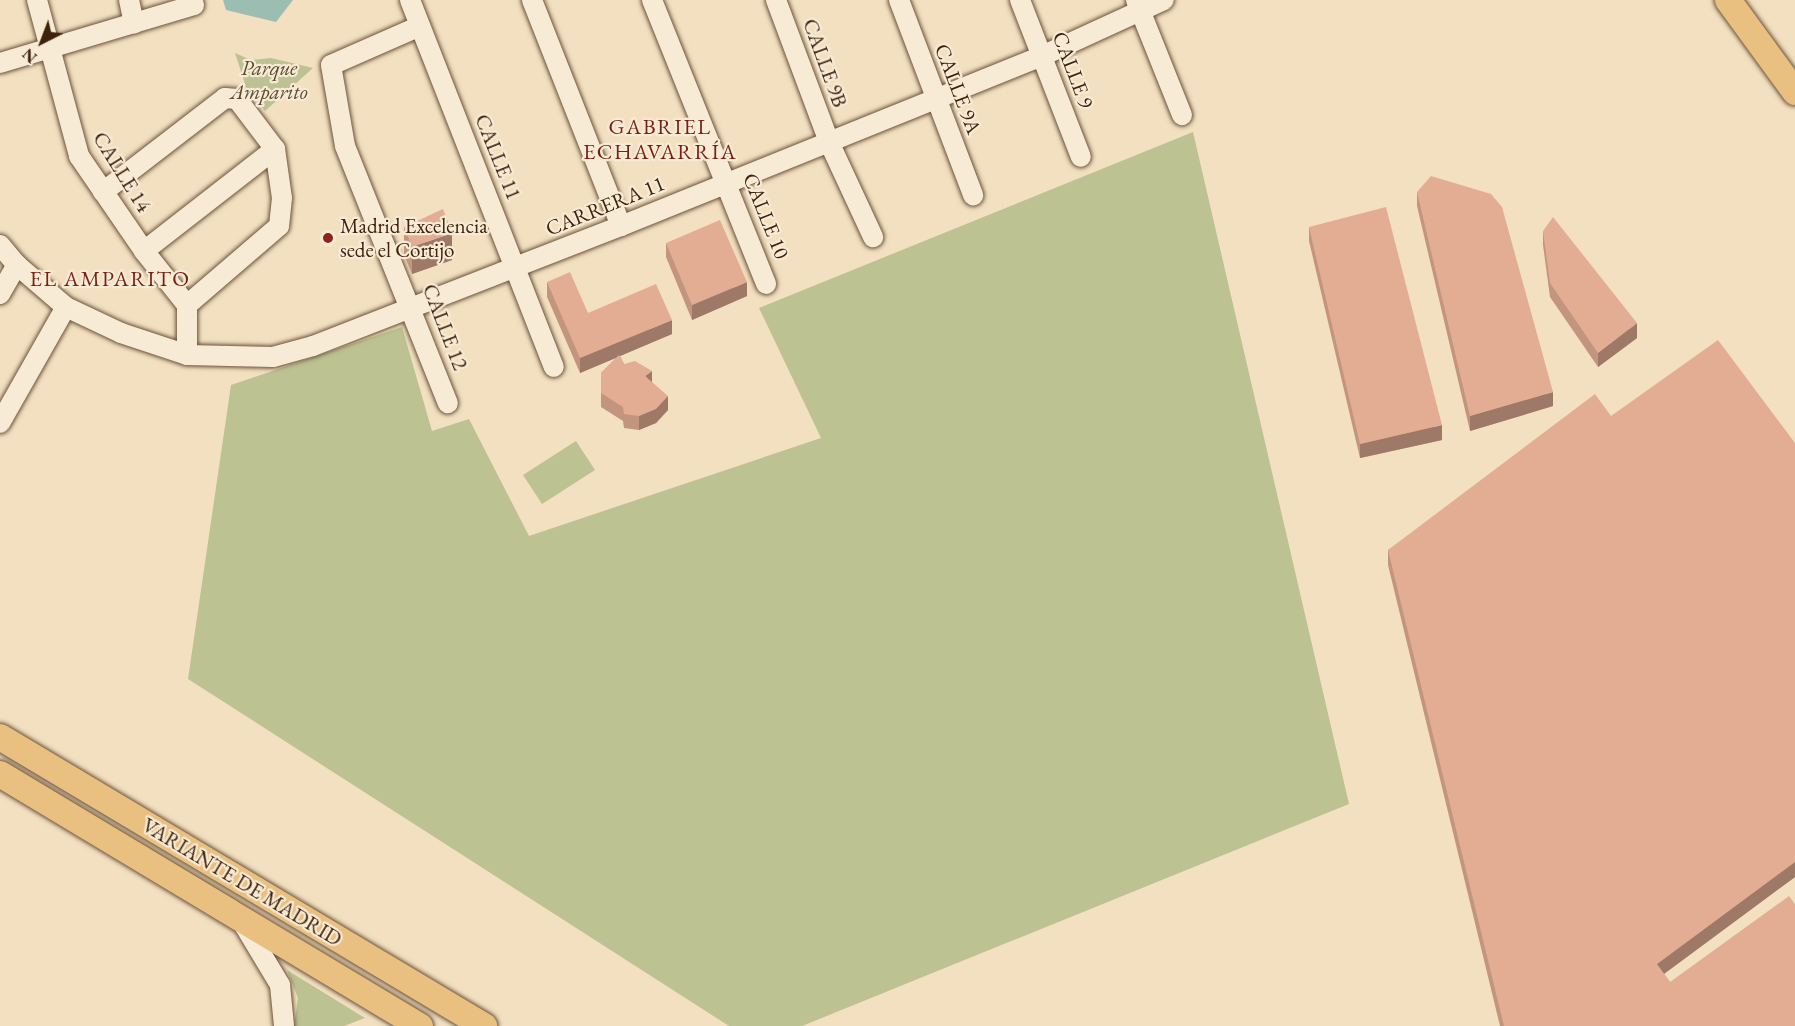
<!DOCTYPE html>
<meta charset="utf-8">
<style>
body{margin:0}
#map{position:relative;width:1795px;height:1026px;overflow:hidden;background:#f2e0c0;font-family:"EB Garamond",serif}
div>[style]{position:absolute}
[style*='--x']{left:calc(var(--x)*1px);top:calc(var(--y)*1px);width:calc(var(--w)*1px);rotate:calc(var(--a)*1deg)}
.green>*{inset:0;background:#bcc291}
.water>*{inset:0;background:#9bbdb2}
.roads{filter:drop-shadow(0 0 2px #6c523a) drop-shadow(0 0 2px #6c523a)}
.minor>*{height:20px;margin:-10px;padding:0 10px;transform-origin:10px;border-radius:10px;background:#f7ebd6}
.major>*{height:26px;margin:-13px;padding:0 13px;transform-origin:13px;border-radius:13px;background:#e9c080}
.wall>*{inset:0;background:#c3957e}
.shaded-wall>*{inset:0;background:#9f7967}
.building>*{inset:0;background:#e3ad93}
.dots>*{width:16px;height:16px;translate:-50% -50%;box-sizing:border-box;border:3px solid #f7ebd6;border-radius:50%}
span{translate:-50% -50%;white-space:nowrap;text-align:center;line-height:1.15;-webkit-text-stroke:4.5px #f7ebd6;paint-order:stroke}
.street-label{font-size:21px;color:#3f220d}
.park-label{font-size:21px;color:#5e4a2e;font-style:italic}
.poi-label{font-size:21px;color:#3f220d}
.left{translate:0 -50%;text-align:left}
.neighbourhood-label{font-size:22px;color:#7a1f14;letter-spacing:1.5px}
.north{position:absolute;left:12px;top:12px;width:60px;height:60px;-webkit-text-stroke:4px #f7ebd6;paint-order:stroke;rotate:222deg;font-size:16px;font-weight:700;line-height:24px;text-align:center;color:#3f220d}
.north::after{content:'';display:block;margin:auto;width:21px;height:27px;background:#3f220d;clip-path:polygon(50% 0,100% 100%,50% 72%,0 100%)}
</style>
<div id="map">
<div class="green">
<i style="clip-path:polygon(235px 53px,251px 60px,271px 58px,313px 68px,265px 111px,246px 87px)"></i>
<i style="clip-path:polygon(1193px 132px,1349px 804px,802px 1026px,729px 1026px,188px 679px,231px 385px,402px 327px,432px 431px,469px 419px,529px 536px,821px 438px,759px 308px)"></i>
<i style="clip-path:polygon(576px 441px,595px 470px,542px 504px,523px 475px)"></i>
<i style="clip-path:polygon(287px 970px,365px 1018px,344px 1026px,294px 1026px,298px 998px)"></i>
</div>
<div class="water">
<i style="clip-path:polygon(223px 0,293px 0,276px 22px,226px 10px)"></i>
</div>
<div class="roads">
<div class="minor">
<i style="--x:37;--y:0;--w:162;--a:74.9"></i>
<i style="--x:79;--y:156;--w:115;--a:55.6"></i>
<i style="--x:144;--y:251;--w:69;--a:51.5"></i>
<i style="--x:187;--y:305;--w:50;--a:90"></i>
<i style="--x:129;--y:0;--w:24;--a:78"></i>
<i style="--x:410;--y:0;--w:394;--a:68.6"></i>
<i style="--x:532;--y:0;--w:243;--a:68.5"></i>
<i style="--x:652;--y:0;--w:306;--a:68.1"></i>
<i style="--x:776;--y:0;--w:152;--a:69.5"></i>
<i style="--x:829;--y:142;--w:105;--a:65.1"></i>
<i style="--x:899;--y:0;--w:209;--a:69.2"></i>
<i style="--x:1020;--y:0;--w:168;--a:68.8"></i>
<i style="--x:1136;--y:0;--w:124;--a:68.2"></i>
<i style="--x:420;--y:26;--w:97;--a:156.3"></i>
<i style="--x:331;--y:65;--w:82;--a:80.2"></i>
<i style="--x:345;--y:146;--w:277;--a:68.2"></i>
<i style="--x:0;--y:63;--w:202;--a:-16.6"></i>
<i style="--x:194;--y:5;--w:5;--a:-112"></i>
<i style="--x:103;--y:192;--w:154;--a:-37.6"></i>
<i style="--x:225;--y:98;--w:12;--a:5"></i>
<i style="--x:237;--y:99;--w:63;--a:52.8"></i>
<i style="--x:275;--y:149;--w:49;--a:81.9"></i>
<i style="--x:282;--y:198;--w:28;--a:96"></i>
<i style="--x:279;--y:226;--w:121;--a:139.3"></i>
<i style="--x:0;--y:245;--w:26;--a:50"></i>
<i style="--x:17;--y:265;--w:65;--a:40.6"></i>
<i style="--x:66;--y:307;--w:61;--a:25.3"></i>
<i style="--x:121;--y:333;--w:70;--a:18.4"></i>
<i style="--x:187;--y:355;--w:86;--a:1.3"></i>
<i style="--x:273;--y:357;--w:41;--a:-15.4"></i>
<i style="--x:313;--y:346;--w:331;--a:-21.3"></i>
<i style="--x:621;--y:226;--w:454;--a:-22"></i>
<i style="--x:1042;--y:56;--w:134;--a:-24.7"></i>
<i style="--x:144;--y:251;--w:166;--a:-37.9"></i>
<i style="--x:0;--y:294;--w:34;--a:-60"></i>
<i style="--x:0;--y:423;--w:133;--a:-60.4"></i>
<i style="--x:241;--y:920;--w:76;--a:59"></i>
<i style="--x:280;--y:985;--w:41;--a:84.4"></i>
</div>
<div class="major">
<i style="--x:1728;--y:0;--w:114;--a:53.9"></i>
<i style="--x:0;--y:737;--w:564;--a:30.84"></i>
<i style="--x:0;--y:774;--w:490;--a:31"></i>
</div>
</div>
<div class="wall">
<i style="clip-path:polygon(1417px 192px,1553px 406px,1470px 431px,1417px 206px)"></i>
<i style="clip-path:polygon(404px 227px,452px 260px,412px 274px,404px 255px)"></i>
<i style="clip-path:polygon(1309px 227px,1442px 440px,1360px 458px,1309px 241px)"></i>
<i style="clip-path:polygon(1543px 231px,1637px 338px,1598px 367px,1550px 297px,1543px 245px)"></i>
<i style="clip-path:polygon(666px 243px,747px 296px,692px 320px,666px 257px)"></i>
<i style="clip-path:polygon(547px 282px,588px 313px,672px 334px,620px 356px,624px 364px,652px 382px,668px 410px,656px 423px,639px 430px,624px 428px,623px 421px,601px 407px,601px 373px,616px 358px,580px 373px,547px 297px)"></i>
<i style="clip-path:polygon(1611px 416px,1795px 443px,1795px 877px,1664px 974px,1670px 982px,1795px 1026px,1500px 1026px,1388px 565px,1388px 550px)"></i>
</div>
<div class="shaded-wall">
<i style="clip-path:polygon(452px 233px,452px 260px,412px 274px,412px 247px)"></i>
<i style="clip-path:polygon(747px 282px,747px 296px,692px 320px,692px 305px)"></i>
<i style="clip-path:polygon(672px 320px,672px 334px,580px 373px,580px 358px)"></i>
<i style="clip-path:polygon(1637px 323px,1637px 338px,1598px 367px,1598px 353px)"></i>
<i style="clip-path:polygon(652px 371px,652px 385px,645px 376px)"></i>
<i style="clip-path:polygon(1553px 392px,1553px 406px,1470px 431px,1470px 416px)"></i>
<i style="clip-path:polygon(668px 396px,668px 410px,656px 423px,639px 430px,639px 416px)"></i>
<i style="clip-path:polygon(1442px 425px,1442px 440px,1360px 458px,1360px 444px)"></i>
<i style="clip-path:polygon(1795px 862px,1795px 877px,1657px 979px,1657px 964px)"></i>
</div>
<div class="building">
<i style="clip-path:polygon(1431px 176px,1491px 194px,1502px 207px,1553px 392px,1470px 416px,1417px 192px)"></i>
<i style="clip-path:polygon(1386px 207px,1442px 425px,1360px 444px,1309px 227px)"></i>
<i style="clip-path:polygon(443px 209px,452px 233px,412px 247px,404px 227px)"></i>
<i style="clip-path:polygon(1553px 217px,1637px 323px,1598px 353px,1550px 283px,1543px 231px)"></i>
<i style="clip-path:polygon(720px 220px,747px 282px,692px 305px,666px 243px)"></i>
<i style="clip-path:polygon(570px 272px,588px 313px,656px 284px,672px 320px,580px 358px,547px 282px)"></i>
<i style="clip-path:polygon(1718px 340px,1795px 443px,1795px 862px,1657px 964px,1670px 982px,1789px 896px,1795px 904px,1795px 1026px,1504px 1026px,1388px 550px,1595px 394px,1611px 416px)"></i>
<i style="clip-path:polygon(619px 355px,624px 364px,635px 361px,652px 371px,645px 376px,668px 396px,656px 409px,639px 416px,624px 414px,623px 407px,601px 393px,601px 373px)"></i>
</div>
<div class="dots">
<i style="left:328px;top:238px;background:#8f2418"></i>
</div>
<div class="street-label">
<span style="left:825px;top:63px;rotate:70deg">CALLE 9B</span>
<span style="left:1073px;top:70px;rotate:69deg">CALLE 9</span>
<span style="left:958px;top:89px;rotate:69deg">CALLE 9A</span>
<span style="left:498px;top:157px;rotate:68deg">CALLE 11</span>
<span style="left:122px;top:172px;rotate:58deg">CALLE 14</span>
<span style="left:605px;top:206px;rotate:-22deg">CARRERA 11</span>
<span style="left:766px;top:216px;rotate:68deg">CALLE 10</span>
<span style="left:445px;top:327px;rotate:69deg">CALLE 12</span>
<span style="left:242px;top:882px;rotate:31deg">VARIANTE DE MADRID</span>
</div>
<div class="park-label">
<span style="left:269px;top:80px">Parque<br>Amparito</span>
</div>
<div class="poi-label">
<span class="left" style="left:340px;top:238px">Madrid Excelencia<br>sede el Cortijo</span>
</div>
<div class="neighbourhood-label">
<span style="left:660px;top:139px">GABRIEL<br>ECHAVARRÍA</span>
<span style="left:110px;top:279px">EL AMPARITO</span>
</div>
<div class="north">N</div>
</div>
